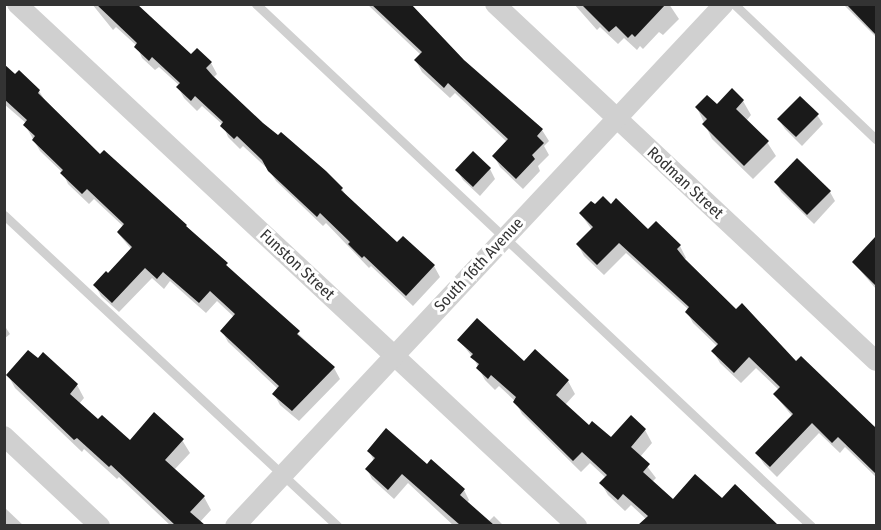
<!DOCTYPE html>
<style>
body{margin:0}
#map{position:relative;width:881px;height:530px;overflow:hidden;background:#fff;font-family:"Fira Sans Condensed",sans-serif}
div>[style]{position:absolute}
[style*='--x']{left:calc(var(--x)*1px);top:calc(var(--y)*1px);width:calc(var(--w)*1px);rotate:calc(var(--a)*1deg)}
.shadow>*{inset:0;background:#0003}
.building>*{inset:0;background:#1a1a1a}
.lane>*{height:9px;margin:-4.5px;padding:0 4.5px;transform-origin:4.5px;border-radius:4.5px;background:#d0d0d0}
.street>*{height:20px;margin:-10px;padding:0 10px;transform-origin:10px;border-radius:10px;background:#d0d0d0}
span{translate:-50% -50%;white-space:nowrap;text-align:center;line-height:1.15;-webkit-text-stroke:6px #fff;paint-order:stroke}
.street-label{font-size:16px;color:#333}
.frame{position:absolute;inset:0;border:6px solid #333;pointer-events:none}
</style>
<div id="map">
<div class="shadow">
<i style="clip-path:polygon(92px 4px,135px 4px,191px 56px,211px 63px,217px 74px,213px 78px,262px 124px,325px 172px,342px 189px,348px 198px,397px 244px,434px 266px,440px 277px,413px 306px,371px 266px,369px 268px,326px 223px,323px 226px,276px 181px,269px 170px,243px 146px,240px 149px,228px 137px,223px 125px,202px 106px,197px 111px,184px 98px,178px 87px,180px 86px,159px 67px,155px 70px,142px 58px,137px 46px,116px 27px,113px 30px)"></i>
<i style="clip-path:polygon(367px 4px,406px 4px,463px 61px,542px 130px,549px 141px,544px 146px,549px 155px,538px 166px,540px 171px,523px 189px,500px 167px,494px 156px,507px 142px,455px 93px,450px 98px,422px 72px,416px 61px,421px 55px)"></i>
<i style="clip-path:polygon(574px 4px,669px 4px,679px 19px,663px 35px,659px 32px,643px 49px,640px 46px,637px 50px,624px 38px,618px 44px,600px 27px,597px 30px)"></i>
<i style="clip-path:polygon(843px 4px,876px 4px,876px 37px)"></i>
<i style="clip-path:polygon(4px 66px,39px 91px,46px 102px,100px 156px,186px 226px,334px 368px,340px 379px,299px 421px,280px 405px,274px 394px,278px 389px,228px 342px,222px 331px,234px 317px,217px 301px,206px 313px,170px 281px,164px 289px,152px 278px,119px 312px,101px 296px,95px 285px,108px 275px,131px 249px,118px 233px,124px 227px,94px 199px,89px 204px,68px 184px,63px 173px,40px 151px,25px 125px,26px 123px,4px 104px)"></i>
<i style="clip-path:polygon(743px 101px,751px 115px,746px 121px,767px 142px,776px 156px,753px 179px,712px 139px,697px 108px)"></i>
<i style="clip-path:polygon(817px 115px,823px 124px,802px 146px,785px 129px,779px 120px)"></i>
<i style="clip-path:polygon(490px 169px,495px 179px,480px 196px,463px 180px,457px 170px)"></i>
<i style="clip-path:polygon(776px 182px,830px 192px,835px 201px,814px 224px,781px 192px)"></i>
<i style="clip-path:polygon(580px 213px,648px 231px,656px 223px,680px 246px,686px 258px,684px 260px,736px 311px,874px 427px,876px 424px,876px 477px,845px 447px,840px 453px,819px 433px,777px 477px,764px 464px,757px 453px,792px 416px,775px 395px,779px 390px,756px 368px,741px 383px,720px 363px,713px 351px,718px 347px,693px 323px,687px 312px,689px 310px,626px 253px,604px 275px,584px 256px,578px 245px,592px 230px)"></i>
<i style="clip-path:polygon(876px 238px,876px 289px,853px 262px)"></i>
<i style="clip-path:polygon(4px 325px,10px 334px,4px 339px)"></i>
<i style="clip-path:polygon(459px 340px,568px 381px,575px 394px,565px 405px,589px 427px,611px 439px,631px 417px,645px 430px,652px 443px,640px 457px,656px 478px,652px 482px,673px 501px,722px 500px,735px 486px,777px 526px,644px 526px,646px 519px,631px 505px,625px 511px,608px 495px,601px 483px,606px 478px,590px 463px,581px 472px,522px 414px,515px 401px,499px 386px,495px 390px,485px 380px,474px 359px)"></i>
<i style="clip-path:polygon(8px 375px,77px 385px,84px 398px,79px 404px,98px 421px,130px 442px,182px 440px,190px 453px,174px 470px,204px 497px,211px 510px,199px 523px,200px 526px,171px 526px,119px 477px,117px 479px,84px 449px,82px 452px,15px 388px)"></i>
<i style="clip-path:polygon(369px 451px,427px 466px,464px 490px,469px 500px,467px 503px,488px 522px,494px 516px,504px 526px,454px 526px,408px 483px,394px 499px,372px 479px,367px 469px,374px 461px)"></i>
<i style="clip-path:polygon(4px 507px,24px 526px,4px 526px)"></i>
</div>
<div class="building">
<i style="clip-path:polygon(96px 4px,137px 4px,191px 54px,197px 48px,212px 62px,206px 68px,213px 76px,263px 123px,278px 135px,281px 132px,326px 171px,343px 188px,341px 190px,397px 242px,403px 236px,435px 265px,406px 296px,364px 256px,362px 258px,348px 244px,350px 242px,320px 213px,317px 217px,268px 171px,262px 160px,237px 136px,234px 139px,220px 126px,223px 122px,195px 96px,191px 101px,176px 87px,180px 83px,152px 57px,149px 61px,134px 47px,137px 43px)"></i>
<i style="clip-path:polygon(371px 4px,411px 4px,464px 60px,543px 129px,537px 136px,544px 143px,532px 155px,535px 159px,516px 179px,492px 156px,508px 139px,448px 83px,444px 88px,414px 60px,422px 52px)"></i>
<i style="clip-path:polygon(581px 4px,666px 4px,635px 37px,632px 34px,628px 38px,616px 26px,609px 32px)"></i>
<i style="clip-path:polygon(846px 4px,876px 4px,876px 35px)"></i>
<i style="clip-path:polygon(4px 64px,15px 74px,19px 70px,40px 90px,38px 93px,100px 154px,104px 150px,187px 225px,186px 226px,228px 263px,226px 265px,300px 331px,297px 334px,335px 367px,292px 411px,272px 394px,279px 386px,220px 331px,235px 314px,210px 291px,199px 303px,163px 272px,157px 279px,145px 268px,112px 303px,93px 285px,106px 271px,108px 273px,132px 247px,117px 232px,124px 224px,87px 189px,82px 194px,60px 173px,63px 170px,32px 140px,35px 136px,23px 125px,27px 120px,4px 99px)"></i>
<i style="clip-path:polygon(732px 88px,744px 100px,736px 109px,769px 141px,744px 166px,702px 124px,707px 119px,695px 107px,707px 95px,717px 104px)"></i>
<i style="clip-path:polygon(800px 96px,819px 114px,796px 137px,777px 119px)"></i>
<i style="clip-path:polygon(473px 151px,491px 168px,473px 187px,455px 170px)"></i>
<i style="clip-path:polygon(797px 158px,831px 191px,807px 215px,774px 182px)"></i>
<i style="clip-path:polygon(603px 196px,611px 204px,616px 198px,648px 229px,656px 221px,681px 245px,677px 249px,685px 259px,736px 309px,742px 303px,796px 361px,801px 356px,876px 428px,876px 474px,838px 437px,832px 443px,812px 423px,770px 467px,755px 453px,793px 414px,773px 394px,780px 387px,749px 357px,734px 373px,711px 351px,718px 344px,685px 312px,689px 307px,619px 243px,597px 265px,576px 244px,593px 227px,579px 213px,591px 201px,595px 204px)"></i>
<i style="clip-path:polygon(876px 236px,876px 286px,852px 262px)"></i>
<i style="clip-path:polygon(477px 318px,524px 361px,535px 349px,569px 380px,556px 395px,589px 425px,592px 421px,611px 437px,631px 415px,646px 429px,631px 447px,650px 464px,643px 472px,673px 499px,695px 474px,722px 498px,735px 484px,778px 525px,638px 525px,648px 516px,623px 494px,618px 500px,599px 483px,607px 475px,582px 452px,573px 461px,513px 402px,516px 397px,491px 375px,488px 379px,476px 368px,479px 364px,470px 357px,473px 354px,457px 340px)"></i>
<i style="clip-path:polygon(28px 350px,38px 358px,43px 352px,78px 384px,70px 394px,98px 419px,102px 415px,130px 440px,154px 412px,184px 439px,165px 460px,205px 496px,190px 512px,205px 525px,175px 525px,111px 465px,109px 467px,77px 438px,74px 440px,6px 375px)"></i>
<i style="clip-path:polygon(386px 428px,427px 464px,431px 459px,465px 489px,460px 495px,494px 525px,460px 525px,402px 474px,388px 490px,365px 469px,375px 458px,367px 451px)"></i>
</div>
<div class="lane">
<i style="--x:256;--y:4;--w:762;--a:43.24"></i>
<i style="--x:734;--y:4;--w:196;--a:43.6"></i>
<i style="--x:4;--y:215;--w:456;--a:43"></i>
</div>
<div class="street">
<i style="--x:17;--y:4;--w:766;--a:42.99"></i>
<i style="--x:495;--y:4;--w:522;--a:43.14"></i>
<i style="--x:4;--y:436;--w:132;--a:43.2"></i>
<i style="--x:235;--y:526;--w:715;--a:-46.87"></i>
</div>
<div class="street-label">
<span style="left:685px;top:183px;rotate:43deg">Rodman Street</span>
<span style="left:297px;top:265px;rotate:43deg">Funston Street</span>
<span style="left:479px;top:265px;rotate:-47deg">South 16th Avenue</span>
</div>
<div class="frame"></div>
</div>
